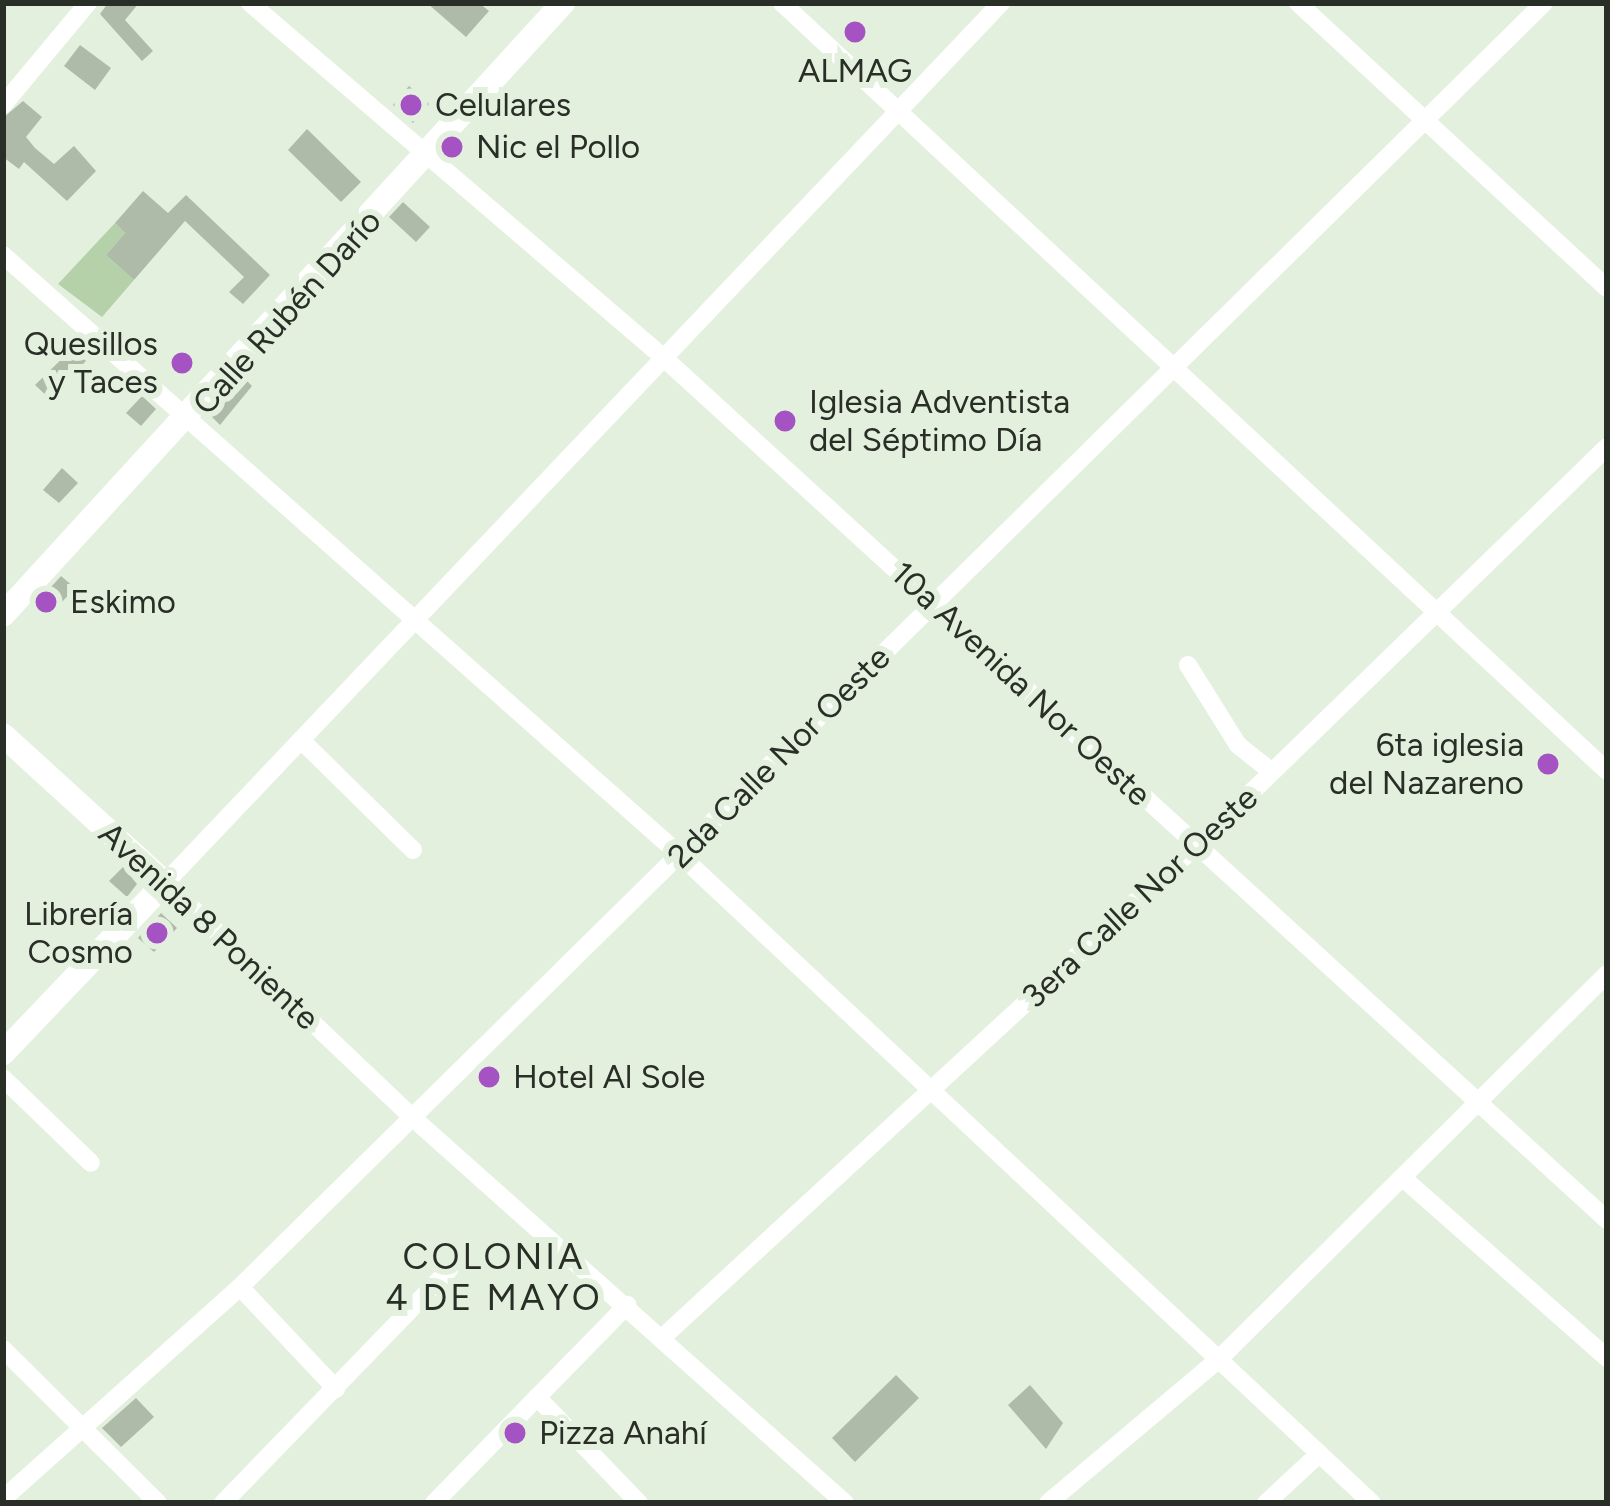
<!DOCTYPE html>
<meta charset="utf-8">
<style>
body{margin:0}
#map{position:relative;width:1610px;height:1506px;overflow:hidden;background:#e3f0de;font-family:Figtree,sans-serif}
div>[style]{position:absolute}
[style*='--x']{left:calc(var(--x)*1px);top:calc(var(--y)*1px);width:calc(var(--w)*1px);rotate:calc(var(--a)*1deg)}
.green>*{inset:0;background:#b5d1a9}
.building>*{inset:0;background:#aebba9}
.minor>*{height:18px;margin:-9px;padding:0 9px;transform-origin:9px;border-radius:9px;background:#fff}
.tertiary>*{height:24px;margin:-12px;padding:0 12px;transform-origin:12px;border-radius:12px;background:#fff}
.dots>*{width:33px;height:33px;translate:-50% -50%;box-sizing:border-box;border:6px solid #e3f0de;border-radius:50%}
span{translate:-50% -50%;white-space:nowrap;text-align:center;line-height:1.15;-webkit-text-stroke:12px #e3f0de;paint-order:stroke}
.poi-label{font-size:33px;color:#292e27}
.left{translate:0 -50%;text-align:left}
.right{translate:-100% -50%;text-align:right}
.street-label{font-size:33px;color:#292e27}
.neighbourhood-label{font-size:36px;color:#292e27;letter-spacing:3px}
.frame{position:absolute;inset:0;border:6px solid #292e27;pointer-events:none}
</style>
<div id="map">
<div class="green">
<i style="clip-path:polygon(115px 223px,125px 233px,106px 255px,134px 280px,102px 317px,58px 284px)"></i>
</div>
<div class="building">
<i style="clip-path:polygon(108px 3px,139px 3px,125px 20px,153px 51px,142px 61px,100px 14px)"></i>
<i style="clip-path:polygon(427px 3px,479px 3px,489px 11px,466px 37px)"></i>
<i style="clip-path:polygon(856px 18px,868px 29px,854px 46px,842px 35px)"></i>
<i style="clip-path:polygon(80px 45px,111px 68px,95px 90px,64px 66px)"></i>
<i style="clip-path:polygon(409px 86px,429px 104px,413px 123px,393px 105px)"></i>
<i style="clip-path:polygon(23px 101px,42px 117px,26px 137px,35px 148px,54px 164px,74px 146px,96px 171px,67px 201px,24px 162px,19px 169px,3px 157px,3px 118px)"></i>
<i style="clip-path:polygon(307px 129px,361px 182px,341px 202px,288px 150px)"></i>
<i style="clip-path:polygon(143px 191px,168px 213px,186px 195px,270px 275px,243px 304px,229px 292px,244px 277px,185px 221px,134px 280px,106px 255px,125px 233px,115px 223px)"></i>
<i style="clip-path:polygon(403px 202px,430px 227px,416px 242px,389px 217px)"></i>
<i style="clip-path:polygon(73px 348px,86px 361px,49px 398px,35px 385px)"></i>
<i style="clip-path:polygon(243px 377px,252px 386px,220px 425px,209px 414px)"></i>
<i style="clip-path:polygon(142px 396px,156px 409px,141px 426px,126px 413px)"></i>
<i style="clip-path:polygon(62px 468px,78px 483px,59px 503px,43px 490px)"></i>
<i style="clip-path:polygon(61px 576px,75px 588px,47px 618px,34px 606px)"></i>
<i style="clip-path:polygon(123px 867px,137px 884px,127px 897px,109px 881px)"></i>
<i style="clip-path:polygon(161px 913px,177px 928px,154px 952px,138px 938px)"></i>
<i style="clip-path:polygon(896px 1375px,919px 1398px,855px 1462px,832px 1438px)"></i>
<i style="clip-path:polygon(1030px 1385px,1063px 1423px,1046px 1449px,1008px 1405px)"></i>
<i style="clip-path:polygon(136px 1398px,154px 1417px,121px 1447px,102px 1428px)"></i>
</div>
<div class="minor">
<i style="--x:250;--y:3;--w:545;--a:40.61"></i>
<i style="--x:664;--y:358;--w:1278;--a:42.43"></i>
<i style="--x:782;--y:3;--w:1127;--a:42.95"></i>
<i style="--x:1298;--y:3;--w:420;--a:42.7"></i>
<i style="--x:3;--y:105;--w:133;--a:-50.2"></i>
<i style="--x:3;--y:255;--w:905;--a:41.55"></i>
<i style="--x:680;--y:855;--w:948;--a:43.12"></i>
<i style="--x:1188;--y:665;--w:94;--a:58"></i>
<i style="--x:1238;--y:745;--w:43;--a:38.5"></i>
<i style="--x:301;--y:740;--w:157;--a:44.5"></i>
<i style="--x:3;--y:1078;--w:122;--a:44"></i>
<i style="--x:1403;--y:1178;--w:272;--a:41.4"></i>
<i style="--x:240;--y:1287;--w:140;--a:46.7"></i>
<i style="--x:663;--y:1337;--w:726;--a:-42.66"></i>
<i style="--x:1197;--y:845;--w:571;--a:-44.15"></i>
<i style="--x:3;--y:1349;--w:218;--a:44.8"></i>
<i style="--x:537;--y:1397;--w:147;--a:46.1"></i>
<i style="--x:3;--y:1499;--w:318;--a:-41.8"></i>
<i style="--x:240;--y:1287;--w:1830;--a:-44.56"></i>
<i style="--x:223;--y:1503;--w:325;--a:-45.9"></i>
<i style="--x:434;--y:1503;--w:277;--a:-45.7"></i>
<i style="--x:845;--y:1503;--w:579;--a:-138.29"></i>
<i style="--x:413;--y:1118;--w:342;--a:-136.5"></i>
<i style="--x:165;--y:883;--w:1214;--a:-46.47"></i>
<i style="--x:1048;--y:1503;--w:222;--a:-40.1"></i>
<i style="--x:1218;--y:1360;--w:548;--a:-44.78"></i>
<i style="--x:1266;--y:1503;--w:72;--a:-42.8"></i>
</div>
<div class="tertiary">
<i style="--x:3;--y:615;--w:830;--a:-47.54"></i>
<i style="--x:3;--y:735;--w:219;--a:42.4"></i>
<i style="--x:165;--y:883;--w:235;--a:133.6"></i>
</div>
<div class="dots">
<i style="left:855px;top:32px;background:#a553c3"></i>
<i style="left:411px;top:105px;background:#a553c3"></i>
<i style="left:452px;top:147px;background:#a553c3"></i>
<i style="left:182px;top:363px;background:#a553c3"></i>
<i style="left:785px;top:421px;background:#a553c3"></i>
<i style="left:46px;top:602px;background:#a553c3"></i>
<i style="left:1548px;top:764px;background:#a553c3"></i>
<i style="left:157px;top:933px;background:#a553c3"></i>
<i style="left:489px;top:1077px;background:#a553c3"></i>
<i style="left:515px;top:1433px;background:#a553c3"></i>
</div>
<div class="poi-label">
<span style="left:855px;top:71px">ALMAG</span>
<span class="left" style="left:435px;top:105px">Celulares</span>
<span class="left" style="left:476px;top:147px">Nic el Pollo</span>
<span class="right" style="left:158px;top:363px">Quesillos<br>y Taces</span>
<span class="left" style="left:809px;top:421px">Iglesia Adventista<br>del Séptimo Día</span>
<span class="left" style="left:70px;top:602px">Eskimo</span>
<span class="right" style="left:1524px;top:764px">6ta iglesia<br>del Nazareno</span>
<span class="right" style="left:133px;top:933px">Librería<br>Cosmo</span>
<span class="left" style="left:513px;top:1077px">Hotel Al Sole</span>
<span class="left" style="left:539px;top:1433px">Pizza Anahí</span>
</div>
<div class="street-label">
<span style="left:287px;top:312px;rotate:-48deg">Calle Rubén Darío</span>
<span style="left:1021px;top:684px;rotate:43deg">10a Avenida Nor Oeste</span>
<span style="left:779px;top:757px;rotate:-45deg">2da Calle Nor Oeste</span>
<span style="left:1140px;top:897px;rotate:-43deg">3era Calle Nor Oeste</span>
<span style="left:209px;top:926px;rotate:43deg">Avenida 8 Poniente</span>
</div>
<div class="neighbourhood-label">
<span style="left:494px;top:1277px">COLONIA<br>4 DE MAYO</span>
</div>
<div class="frame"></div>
</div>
